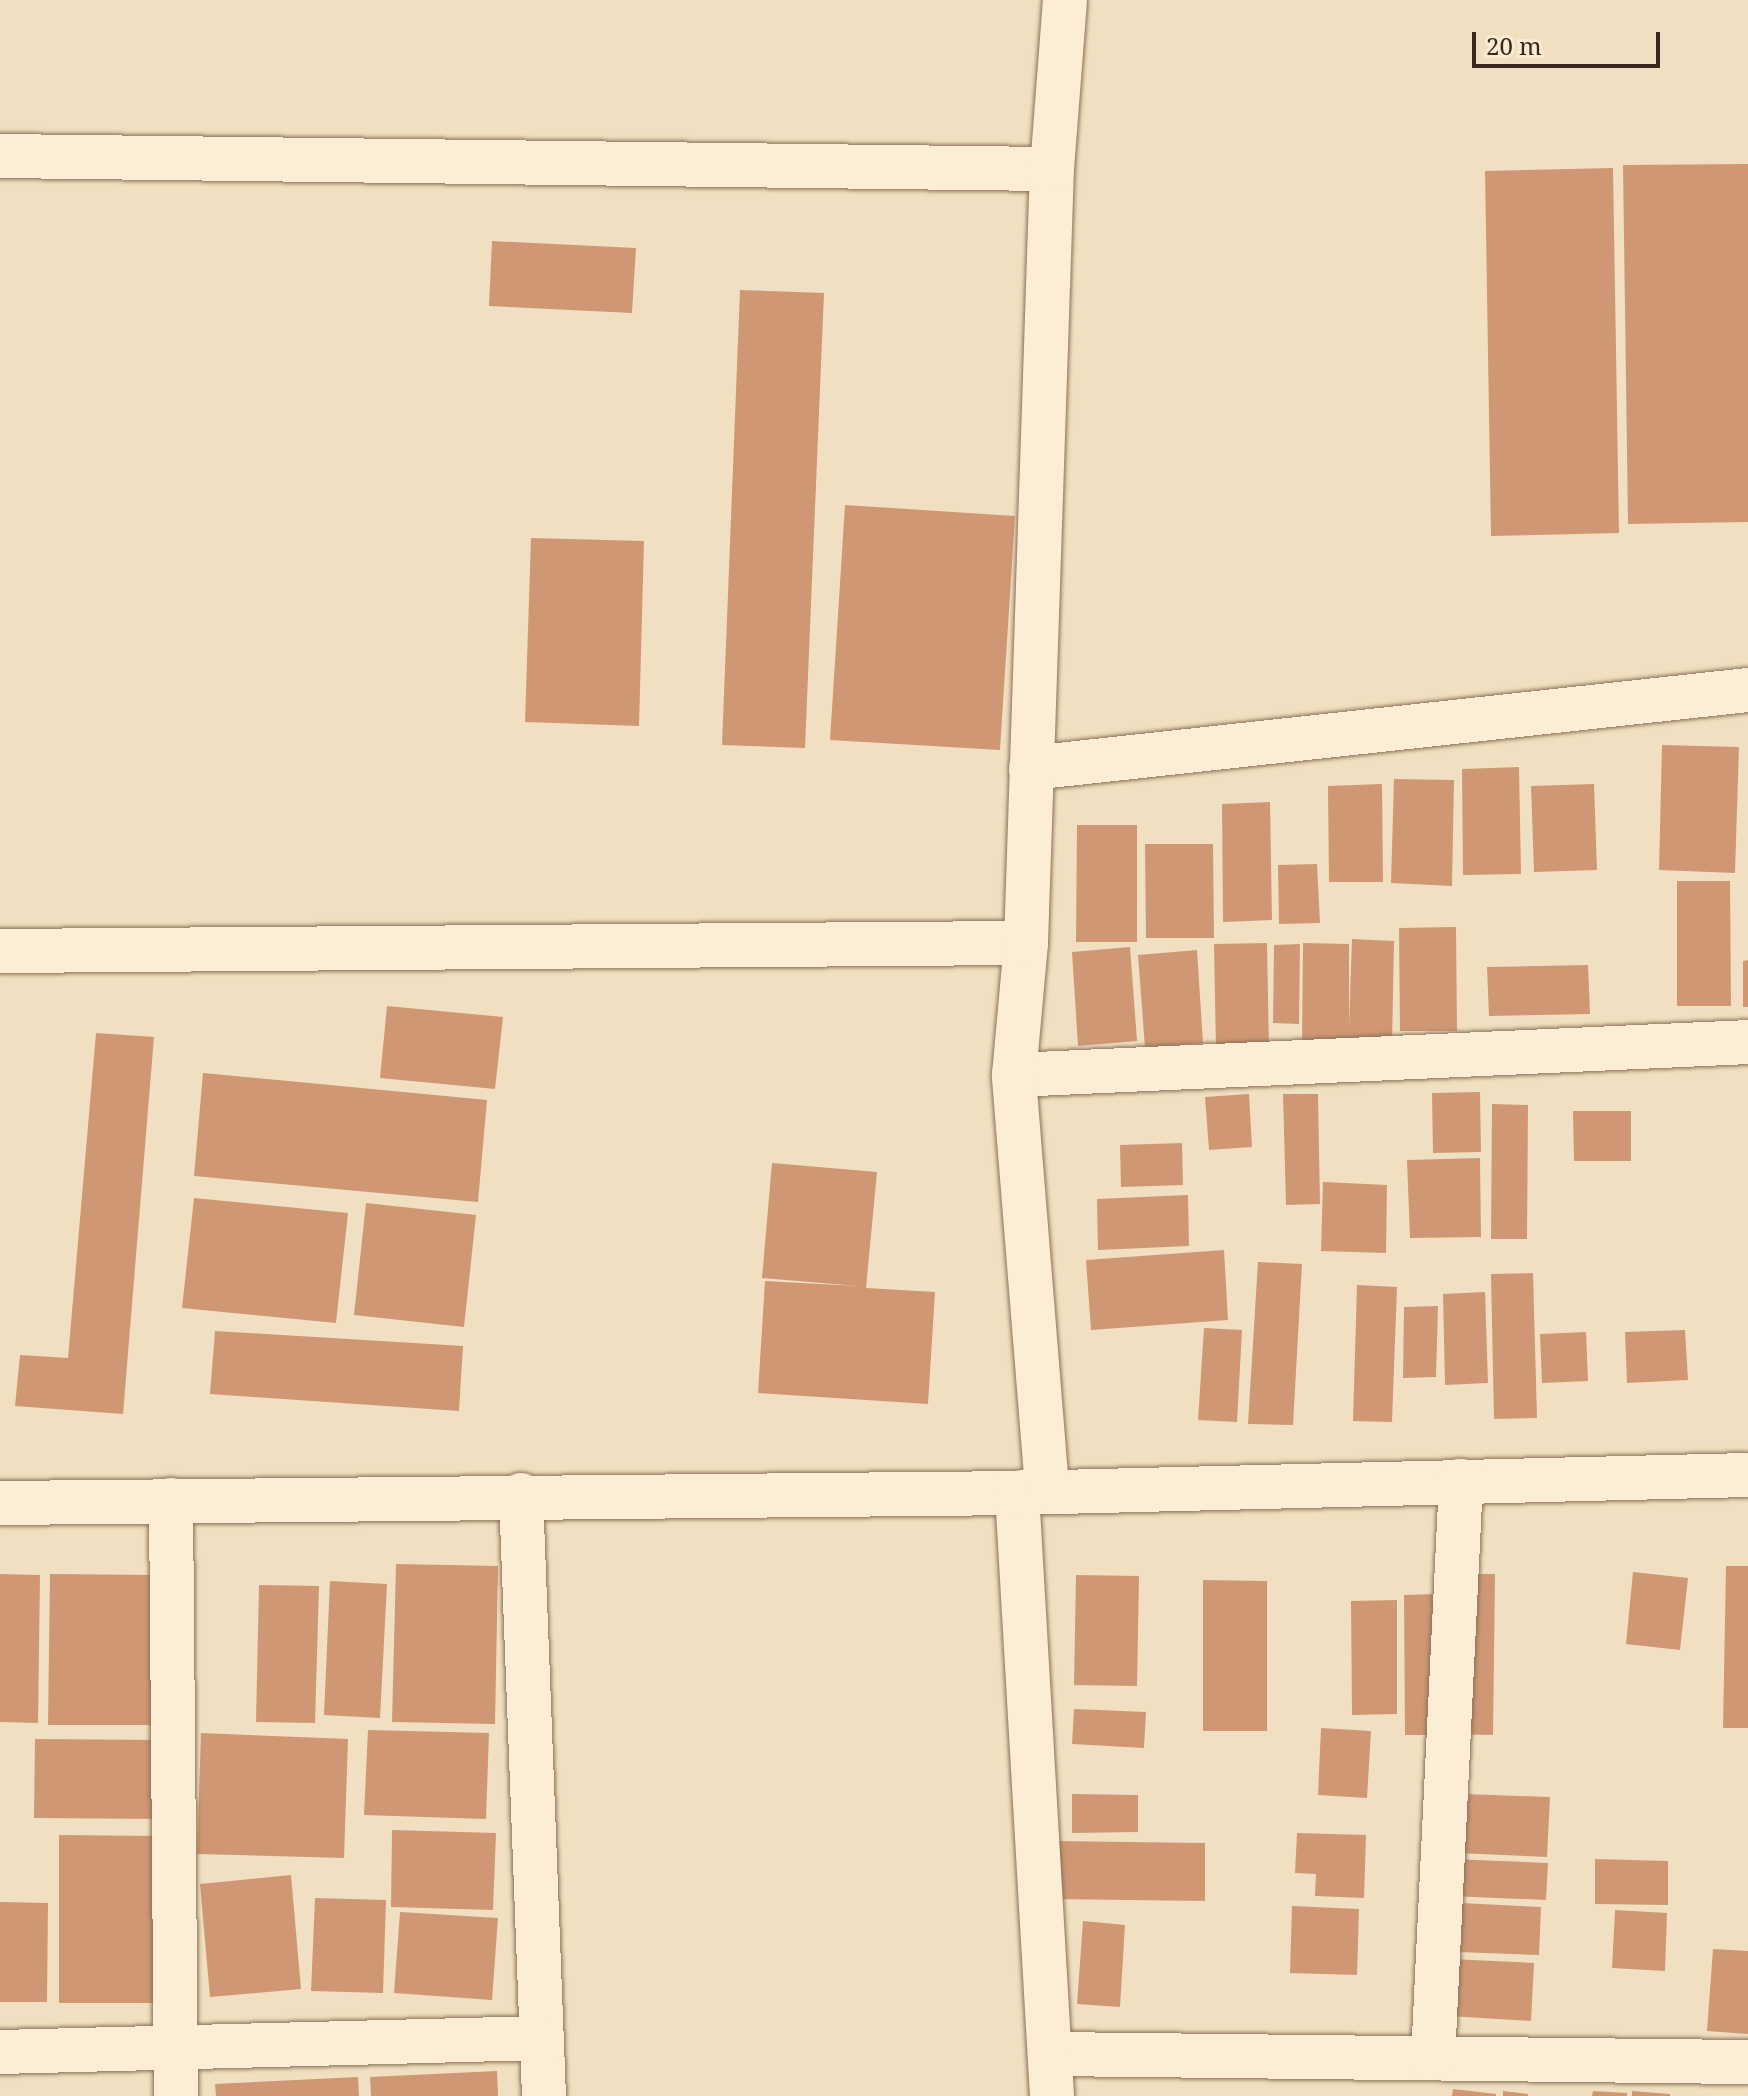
<!DOCTYPE html>
<style>
body{margin:0}
#map{position:relative;width:1748px;height:2096px;overflow:hidden;background:#f0e0c1;font-family:"Noto Serif",serif}
div>[style]{position:absolute}
[style*='--x']{left:calc(var(--x)*1px);top:calc(var(--y)*1px);width:calc(var(--w)*1px);rotate:calc(var(--a)*1deg)}
.building>*{inset:0;background:#d09774}
.roads{filter:drop-shadow(0 0 2px #8b7157) drop-shadow(0 0 2px #8b7157)}
.minor>*{height:44px;margin:-22px;padding:0 22px;transform-origin:22px;border-radius:22px;background:#fbeed4}
span{translate:-50% -50%;white-space:nowrap;text-align:center;line-height:1.15;-webkit-text-stroke:6px #f7ebd1;paint-order:stroke}
.scale{position:absolute;left:1472px;top:32px;width:188px;height:36px;box-sizing:border-box;border:4px solid #39291d;border-top:0;padding-left:10px;font-size:24px;line-height:28px;white-space:nowrap;color:#39291d;-webkit-text-stroke:6px #f7ebd1;paint-order:stroke}
</style>
<div id="map">
<div class="building">
<i style="clip-path:polygon(1748px 164px,1748px 522px,1628px 524px,1623px 165px)"></i>
<i style="clip-path:polygon(1613px 168px,1619px 533px,1491px 536px,1485px 171px)"></i>
<i style="clip-path:polygon(492px 241px,636px 248px,632px 313px,489px 306px)"></i>
<i style="clip-path:polygon(740px 290px,824px 293px,805px 748px,722px 745px)"></i>
<i style="clip-path:polygon(845px 505px,1015px 516px,1000px 750px,830px 740px)"></i>
<i style="clip-path:polygon(531px 538px,644px 541px,639px 726px,525px 722px)"></i>
<i style="clip-path:polygon(1662px 745px,1739px 747px,1735px 873px,1659px 870px)"></i>
<i style="clip-path:polygon(1519px 767px,1521px 874px,1463px 875px,1462px 769px)"></i>
<i style="clip-path:polygon(1394px 779px,1454px 780px,1452px 886px,1391px 883px)"></i>
<i style="clip-path:polygon(1382px 784px,1383px 882px,1329px 882px,1328px 786px)"></i>
<i style="clip-path:polygon(1594px 784px,1597px 870px,1534px 872px,1531px 786px)"></i>
<i style="clip-path:polygon(1270px 802px,1272px 920px,1223px 922px,1222px 804px)"></i>
<i style="clip-path:polygon(1077px 825px,1137px 825px,1137px 942px,1076px 942px)"></i>
<i style="clip-path:polygon(1145px 844px,1213px 844px,1214px 938px,1146px 938px)"></i>
<i style="clip-path:polygon(1317px 864px,1320px 923px,1279px 924px,1278px 865px)"></i>
<i style="clip-path:polygon(1677px 881px,1730px 881px,1731px 1006px,1677px 1006px)"></i>
<i style="clip-path:polygon(1456px 927px,1457px 1031px,1400px 1031px,1399px 928px)"></i>
<i style="clip-path:polygon(1352px 939px,1394px 941px,1392px 1045px,1302px 1047px,1303px 943px,1349px 944px,1349px 1026px)"></i>
<i style="clip-path:polygon(1267px 943px,1269px 1050px,1216px 1051px,1214px 944px)"></i>
<i style="clip-path:polygon(1300px 944px,1299px 1024px,1273px 1023px,1274px 945px)"></i>
<i style="clip-path:polygon(1130px 947px,1137px 1041px,1078px 1046px,1072px 952px)"></i>
<i style="clip-path:polygon(1197px 950px,1203px 1043px,1145px 1048px,1138px 955px)"></i>
<i style="clip-path:polygon(1748px 960px,1748px 1007px,1743px 1007px,1743px 961px)"></i>
<i style="clip-path:polygon(1588px 965px,1590px 1014px,1489px 1016px,1487px 967px)"></i>
<i style="clip-path:polygon(387px 1006px,503px 1017px,495px 1089px,380px 1078px)"></i>
<i style="clip-path:polygon(96px 1033px,154px 1037px,123px 1414px,15px 1406px,20px 1355px,68px 1358px)"></i>
<i style="clip-path:polygon(203px 1073px,487px 1100px,478px 1202px,194px 1176px)"></i>
<i style="clip-path:polygon(1480px 1092px,1481px 1152px,1433px 1153px,1432px 1093px)"></i>
<i style="clip-path:polygon(1249px 1094px,1252px 1147px,1209px 1150px,1205px 1097px)"></i>
<i style="clip-path:polygon(1283px 1094px,1318px 1094px,1320px 1204px,1286px 1205px)"></i>
<i style="clip-path:polygon(1492px 1104px,1528px 1105px,1527px 1239px,1491px 1239px)"></i>
<i style="clip-path:polygon(1573px 1111px,1631px 1111px,1631px 1161px,1574px 1161px)"></i>
<i style="clip-path:polygon(1182px 1143px,1183px 1185px,1121px 1187px,1120px 1145px)"></i>
<i style="clip-path:polygon(1480px 1158px,1481px 1237px,1410px 1238px,1407px 1160px)"></i>
<i style="clip-path:polygon(772px 1163px,877px 1172px,866px 1288px,935px 1292px,928px 1404px,758px 1393px,765px 1281px,857px 1286px,762px 1278px)"></i>
<i style="clip-path:polygon(1323px 1182px,1387px 1185px,1386px 1253px,1321px 1251px)"></i>
<i style="clip-path:polygon(1188px 1195px,1189px 1246px,1098px 1250px,1097px 1199px)"></i>
<i style="clip-path:polygon(194px 1198px,348px 1213px,336px 1323px,182px 1308px)"></i>
<i style="clip-path:polygon(366px 1203px,476px 1215px,464px 1327px,354px 1315px)"></i>
<i style="clip-path:polygon(1224px 1250px,1228px 1320px,1091px 1330px,1086px 1260px)"></i>
<i style="clip-path:polygon(1258px 1262px,1302px 1264px,1293px 1425px,1248px 1424px)"></i>
<i style="clip-path:polygon(1533px 1273px,1537px 1418px,1494px 1419px,1491px 1274px)"></i>
<i style="clip-path:polygon(1357px 1285px,1397px 1287px,1392px 1422px,1353px 1421px)"></i>
<i style="clip-path:polygon(1485px 1292px,1488px 1383px,1445px 1385px,1443px 1294px)"></i>
<i style="clip-path:polygon(1438px 1306px,1436px 1377px,1403px 1378px,1404px 1307px)"></i>
<i style="clip-path:polygon(1204px 1328px,1242px 1330px,1237px 1422px,1198px 1420px)"></i>
<i style="clip-path:polygon(1685px 1330px,1688px 1380px,1627px 1383px,1625px 1332px)"></i>
<i style="clip-path:polygon(215px 1331px,463px 1346px,459px 1411px,210px 1394px)"></i>
<i style="clip-path:polygon(1586px 1332px,1588px 1381px,1542px 1383px,1540px 1334px)"></i>
<i style="clip-path:polygon(396px 1564px,498px 1566px,495px 1724px,392px 1722px)"></i>
<i style="clip-path:polygon(1726px 1566px,1748px 1566px,1748px 1728px,1723px 1728px)"></i>
<i style="clip-path:polygon(1633px 1572px,1688px 1578px,1680px 1650px,1626px 1644px)"></i>
<i style="clip-path:polygon(0 1574px,40px 1575px,38px 1723px,0 1722px)"></i>
<i style="clip-path:polygon(50px 1574px,158px 1575px,156px 1725px,48px 1725px)"></i>
<i style="clip-path:polygon(1443px 1574px,1495px 1574px,1493px 1735px,1441px 1734px)"></i>
<i style="clip-path:polygon(1076px 1575px,1139px 1576px,1137px 1686px,1074px 1685px)"></i>
<i style="clip-path:polygon(1203px 1580px,1267px 1581px,1267px 1731px,1203px 1731px)"></i>
<i style="clip-path:polygon(330px 1581px,387px 1584px,380px 1718px,324px 1715px)"></i>
<i style="clip-path:polygon(259px 1585px,319px 1586px,315px 1723px,256px 1722px)"></i>
<i style="clip-path:polygon(1436px 1594px,1437px 1735px,1405px 1735px,1404px 1595px)"></i>
<i style="clip-path:polygon(1397px 1600px,1397px 1714px,1352px 1715px,1351px 1601px)"></i>
<i style="clip-path:polygon(1074px 1709px,1146px 1712px,1144px 1748px,1072px 1744px)"></i>
<i style="clip-path:polygon(1321px 1728px,1371px 1731px,1367px 1798px,1318px 1795px)"></i>
<i style="clip-path:polygon(368px 1730px,489px 1733px,486px 1819px,364px 1815px)"></i>
<i style="clip-path:polygon(201px 1733px,348px 1739px,344px 1858px,197px 1854px)"></i>
<i style="clip-path:polygon(35px 1739px,160px 1740px,159px 1819px,34px 1818px)"></i>
<i style="clip-path:polygon(1437px 1793px,1550px 1797px,1547px 1857px,1434px 1852px)"></i>
<i style="clip-path:polygon(1072px 1794px,1138px 1795px,1138px 1832px,1072px 1833px)"></i>
<i style="clip-path:polygon(392px 1830px,496px 1833px,493px 1910px,391px 1907px)"></i>
<i style="clip-path:polygon(1297px 1833px,1366px 1835px,1364px 1898px,1315px 1896px,1316px 1874px,1295px 1873px)"></i>
<i style="clip-path:polygon(59px 1835px,158px 1836px,158px 2003px,59px 2003px)"></i>
<i style="clip-path:polygon(1052px 1841px,1205px 1843px,1205px 1901px,1051px 1899px)"></i>
<i style="clip-path:polygon(1452px 1859px,1548px 1863px,1546px 1900px,1450px 1896px)"></i>
<i style="clip-path:polygon(1595px 1859px,1668px 1861px,1668px 1905px,1595px 1904px)"></i>
<i style="clip-path:polygon(291px 1875px,301px 1989px,210px 1997px,200px 1884px)"></i>
<i style="clip-path:polygon(315px 1898px,386px 1900px,383px 1993px,311px 1991px)"></i>
<i style="clip-path:polygon(0 1902px,48px 1903px,47px 2002px,0 2002px)"></i>
<i style="clip-path:polygon(1441px 1902px,1541px 1907px,1539px 1955px,1457px 1952px)"></i>
<i style="clip-path:polygon(1292px 1906px,1359px 1909px,1357px 1975px,1290px 1973px)"></i>
<i style="clip-path:polygon(1615px 1910px,1667px 1913px,1665px 1971px,1612px 1968px)"></i>
<i style="clip-path:polygon(400px 1912px,498px 1918px,492px 2000px,394px 1993px)"></i>
<i style="clip-path:polygon(1083px 1921px,1125px 1925px,1120px 2007px,1077px 2004px)"></i>
<i style="clip-path:polygon(1713px 1949px,1748px 1951px,1748px 2034px,1707px 2031px)"></i>
<i style="clip-path:polygon(1451px 1959px,1534px 1963px,1531px 2021px,1449px 2016px)"></i>
<i style="clip-path:polygon(497px 2071px,498px 2096px,371px 2096px,370px 2077px)"></i>
<i style="clip-path:polygon(358px 2077px,359px 2096px,216px 2096px,215px 2084px)"></i>
<i style="clip-path:polygon(1453px 2089px,1496px 2094px,1496px 2096px,1452px 2096px)"></i>
<i style="clip-path:polygon(1503px 2091px,1528px 2094px,1528px 2096px,1503px 2096px)"></i>
<i style="clip-path:polygon(1593px 2091px,1627px 2093px,1627px 2096px,1592px 2096px)"></i>
<i style="clip-path:polygon(1632px 2091px,1670px 2094px,1670px 2096px,1632px 2096px)"></i>
</div>
<div class="roads">
<div class="minor">
<i style="--x:0;--y:156;--w:1052;--a:0.71"></i>
<i style="--x:1031;--y:768;--w:721;--a:-6.21"></i>
<i style="--x:0;--y:951;--w:1026;--a:-0.45"></i>
<i style="--x:1014;--y:1075;--w:735;--a:-2.57"></i>
<i style="--x:521;--y:1495;--w:601;--a:87.81"></i>
<i style="--x:171;--y:1500;--w:596;--a:89.52"></i>
<i style="--x:0;--y:1503;--w:1017;--a:-0.56"></i>
<i style="--x:1017;--y:1493;--w:731;--a:-1.41"></i>
<i style="--x:0;--y:2052;--w:541;--a:-1.48"></i>
<i style="--x:1050;--y:2054;--w:698;--a:0.66"></i>
<i style="--x:1433;--y:2058;--w:578;--a:-87.22"></i>
<i style="--x:1052;--y:2096;--w:604;--a:-93.32"></i>
<i style="--x:1017;--y:1493;--w:30;--a:-9"></i>
<i style="--x:1047;--y:1488;--w:414;--a:-94.6"></i>
<i style="--x:1014;--y:1075;--w:133;--a:-84.8"></i>
<i style="--x:1026;--y:943;--w:774;--a:-88.08"></i>
<i style="--x:1052;--y:169;--w:169;--a:-85.6"></i>
</div>
</div>
<div class="scale">20 m</div>
</div>
